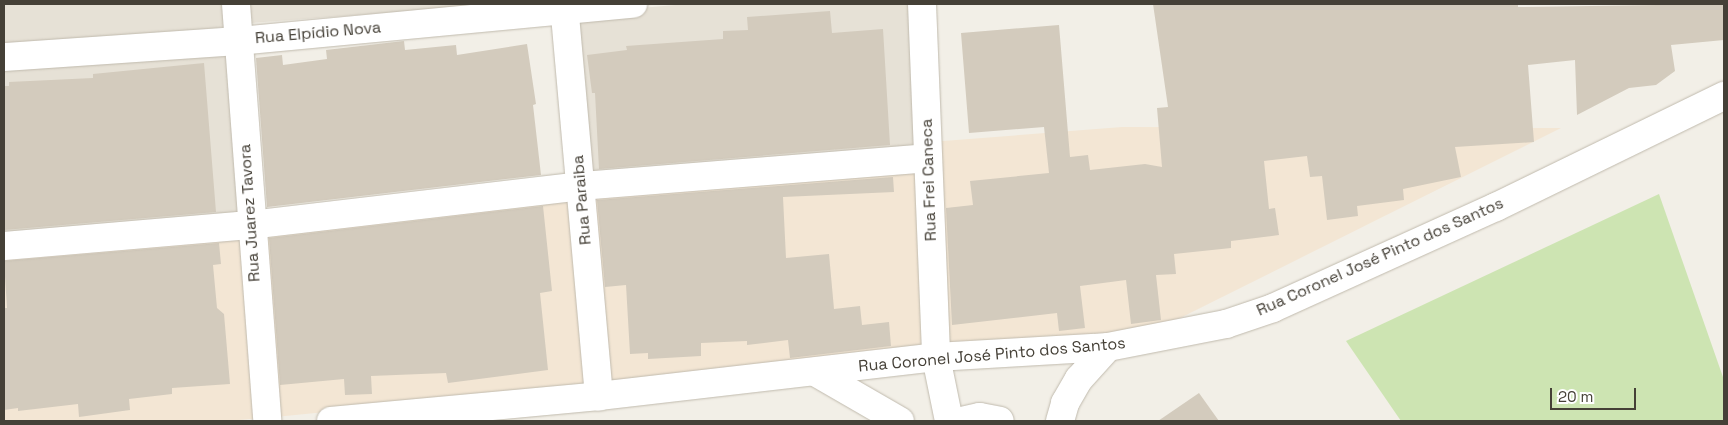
<!DOCTYPE html>
<meta charset="utf-8">
<style>
body{margin:0}
#map{position:relative;width:1728px;height:425px;overflow:hidden;background:#f2efe7;font-family:"Space Grotesk",sans-serif}
div>[style]{position:absolute}
[style*='--x']{left:calc(var(--x)*1px);top:calc(var(--y)*1px);width:calc(var(--w)*1px);rotate:calc(var(--a)*1deg)}
.residential>*{inset:0;background:#e6e1d6}
.commercial>*{inset:0;background:#f3e6d4}
.green>*{inset:0;background:#cde4b2}
.building>*{inset:0;background:#d3cbbd}
.roads{filter:drop-shadow(0 0 1px #c0baad) drop-shadow(0 0 1px #c0baad)}
.minor>*{height:28px;margin:-14px;padding:0 14px;transform-origin:14px;border-radius:14px;background:#fff}
span{translate:-50% -50%;white-space:nowrap;text-align:center;line-height:1.15;-webkit-text-stroke:4px #fff;paint-order:stroke}
.street-label{font-size:16px;color:#454037}
.frame{position:absolute;inset:0;border:5px solid #454037;pointer-events:none}
.scale{position:absolute;left:1550px;top:388px;width:86px;height:22px;box-sizing:border-box;border:2px solid #454037;border-top:0;padding-left:6px;font-size:15px;line-height:18px;white-space:nowrap;color:#454037;-webkit-text-stroke:4px #fff;paint-order:stroke}
</style>
<div id="map">
<div class="residential">
<i style="clip-path:polygon(4px 4px,223px 4px,226px 27px,4px 49px)"></i>
<i style="clip-path:polygon(250px 4px,504px 4px,252px 23px)"></i>
<i style="clip-path:polygon(687px 4px,915px 4px,921px 155px,585px 180px,571px 14px)"></i>
<i style="clip-path:polygon(228px 53px,241px 220px,4px 241px,4px 69px)"></i>
</div>
<div class="commercial">
<i style="clip-path:polygon(1122px 127px,1561px 128px,1156px 330px,943px 347px,930px 142px)"></i>
<i style="clip-path:polygon(919px 168px,925px 348px,607px 384px,585px 190px)"></i>
<i style="clip-path:polygon(571px 196px,588px 386px,275px 417px,257px 235px)"></i>
<i style="clip-path:polygon(241px 230px,260px 418px,228px 421px,4px 421px,4px 251px)"></i>
</div>
<div class="green">
<i style="clip-path:polygon(1659px 194px,1724px 380px,1724px 421px,1401px 421px,1346px 341px)"></i>
</div>
<div class="building">
<i style="clip-path:polygon(1153px 4px,1518px 4px,1518px 7px,1724px 4px,1724px 40px,1671px 45px,1675px 71px,1656px 85px,1629px 88px,1577px 115px,1575px 60px,1528px 65px,1534px 142px,1455px 147px,1461px 177px,1403px 189px,1404px 200px,1357px 206px,1358px 216px,1327px 220px,1322px 176px,1310px 177px,1307px 156px,1264px 161px,1269px 209px,1275px 208px,1279px 235px,1231px 241px,1231px 248px,1174px 254px,1176px 274px,1156px 275px,1161px 320px,1131px 324px,1126px 280px,1080px 286px,1085px 328px,1059px 331px,1057px 313px,952px 325px,946px 208px,973px 205px,970px 181px,1049px 173px,1044px 127px,969px 133px,961px 33px,1059px 25px,1070px 157px,1088px 155px,1090px 170px,1145px 164px,1162px 167px,1157px 108px,1168px 107px)"></i>
<i style="clip-path:polygon(830px 11px,832px 33px,883px 29px,890px 145px,599px 169px,595px 93px,592px 93px,587px 55px,627px 50px,626px 46px,723px 39px,723px 31px,748px 30px,747px 17px)"></i>
<i style="clip-path:polygon(404px 41px,405px 50px,456px 45px,457px 55px,527px 44px,536px 104px,533px 105px,541px 175px,267px 207px,256px 58px,282px 55px,283px 65px,327px 59px,326px 50px)"></i>
<i style="clip-path:polygon(204px 63px,216px 212px,4px 230px,4px 86px,9px 86px,9px 82px,93px 78px,93px 74px)"></i>
<i style="clip-path:polygon(893px 177px,894px 192px,783px 197px,786px 258px,829px 254px,834px 309px,860px 306px,862px 325px,889px 322px,891px 346px,790px 358px,788px 340px,747px 345px,747px 341px,701px 343px,701px 356px,648px 359px,648px 353px,630px 354px,626px 285px,605px 287px,597px 200px)"></i>
<i style="clip-path:polygon(543px 206px,552px 291px,540px 293px,548px 370px,448px 383px,446px 373px,371px 376px,372px 394px,345px 395px,344px 379px,280px 385px,269px 238px)"></i>
<i style="clip-path:polygon(219px 243px,221px 264px,213px 265px,217px 308px,224px 314px,230px 384px,172px 388px,172px 394px,129px 399px,130px 410px,79px 417px,78px 404px,18px 411px,18px 408px,4px 410px,4px 308px,7px 308px,4px 261px)"></i>
<i style="clip-path:polygon(1199px 393px,1219px 421px,1158px 421px)"></i>
</div>
<div class="roads">
<div class="minor">
<i style="--x:236;--y:4;--w:418;--a:85.7"></i>
<i style="--x:564;--y:4;--w:394;--a:84.9"></i>
<i style="--x:922;--y:4;--w:353;--a:87.7"></i>
<i style="--x:936;--y:357;--w:65;--a:78.5"></i>
<i style="--x:4;--y:57;--w:235;--a:-3.9"></i>
<i style="--x:238;--y:41;--w:397;--a:-5.4"></i>
<i style="--x:4;--y:246;--w:247;--a:-4.9"></i>
<i style="--x:250;--y:225;--w:333;--a:-6.7"></i>
<i style="--x:581;--y:186;--w:348;--a:-4.6"></i>
<i style="--x:815;--y:372;--w:98;--a:30"></i>
<i style="--x:331;--y:421;--w:269;--a:-5.3"></i>
<i style="--x:599;--y:396;--w:339;--a:-6.6"></i>
<i style="--x:936;--y:357;--w:172;--a:-3.3"></i>
<i style="--x:1108;--y:347;--w:120;--a:-11"></i>
<i style="--x:1226;--y:324;--w:50;--a:-18.8"></i>
<i style="--x:1273;--y:308;--w:245;--a:-24.4"></i>
<i style="--x:1496;--y:207;--w:254;--a:-26"></i>
<i style="--x:962;--y:421;--w:18;--a:-13"></i>
<i style="--x:980;--y:417;--w:20;--a:11"></i>
<i style="--x:1060;--y:421;--w:19;--a:-74"></i>
<i style="--x:1065;--y:403;--w:28;--a:-60"></i>
<i style="--x:1079;--y:379;--w:43;--a:-47.8"></i>
</div>
</div>
<div class="street-label">
<span style="left:318px;top:33px;rotate:-5deg">Rua Elpídio Nova</span>
<span style="left:929px;top:180px;rotate:-92deg">Rua Frei Caneca</span>
<span style="left:582px;top:200px;rotate:-95deg">Rua Paraiba</span>
<span style="left:250px;top:213px;rotate:-94deg">Rua Juarez Tavora</span>
<span style="left:1380px;top:257px;rotate:-24deg">Rua Coronel José Pinto dos Santos</span>
<span style="left:992px;top:355px;rotate:-5deg">Rua Coronel José Pinto dos Santos</span>
</div>
<div class="frame"></div>
<div class="scale">20 m</div>
</div>
